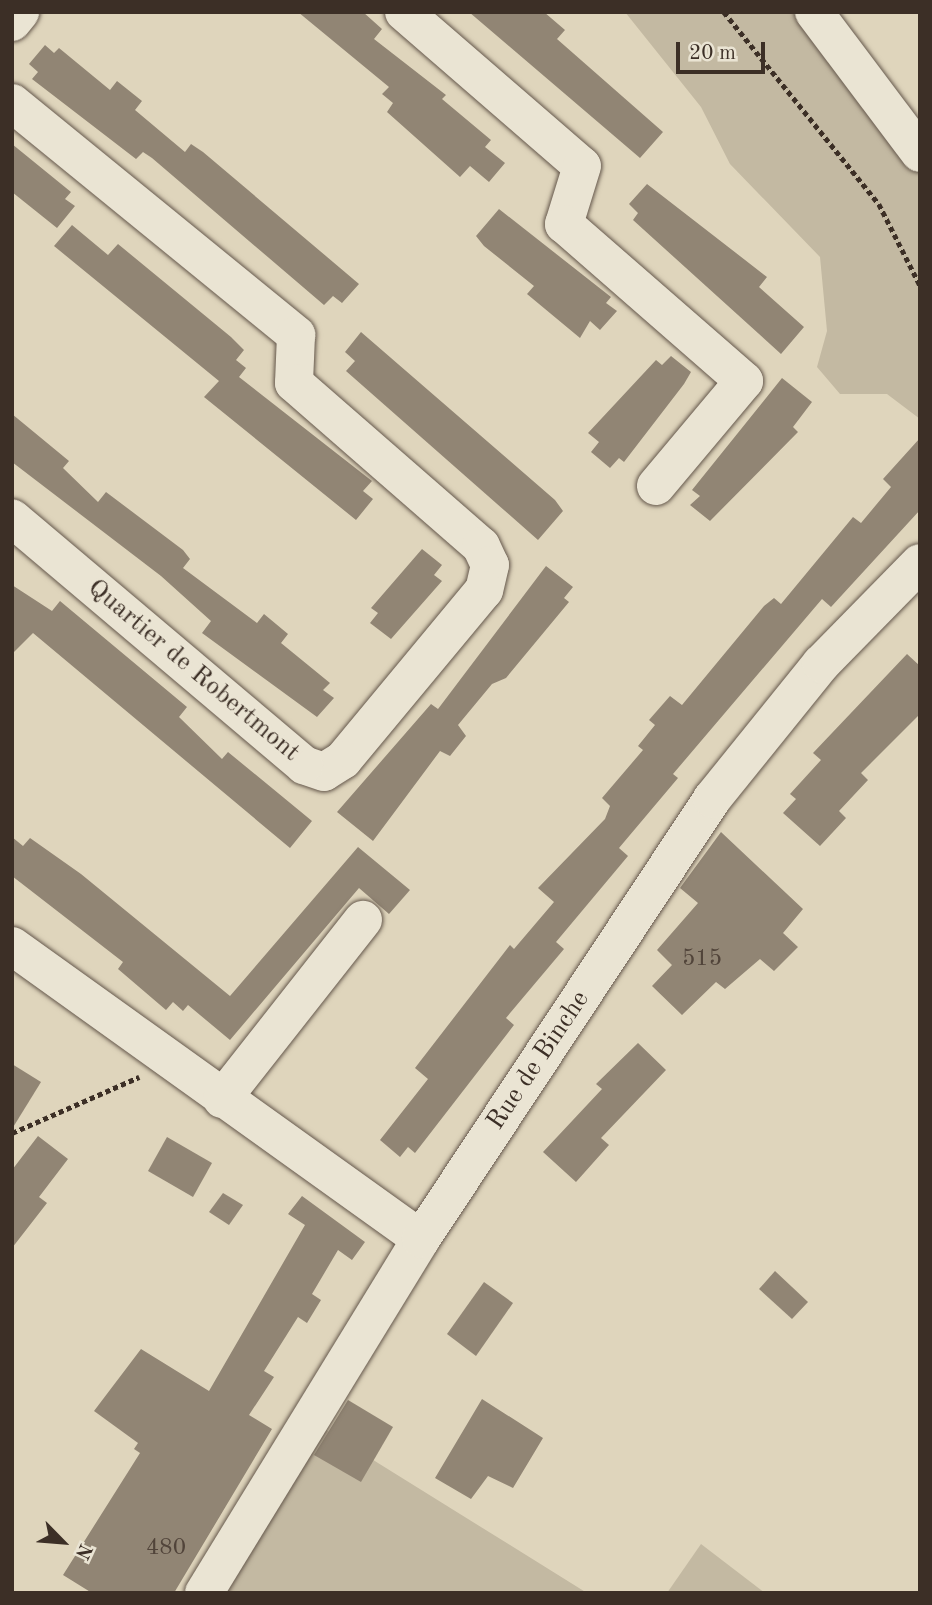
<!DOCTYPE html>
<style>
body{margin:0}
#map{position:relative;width:932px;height:1605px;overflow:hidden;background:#dfd5bc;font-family:"Old Standard TT",serif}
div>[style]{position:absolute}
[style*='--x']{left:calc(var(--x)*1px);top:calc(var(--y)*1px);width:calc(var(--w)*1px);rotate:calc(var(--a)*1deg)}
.green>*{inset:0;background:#c3b9a2}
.building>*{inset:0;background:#918574}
.path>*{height:4.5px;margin-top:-2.25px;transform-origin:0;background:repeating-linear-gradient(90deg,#3c2f26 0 5px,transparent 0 8.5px)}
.roads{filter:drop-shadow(0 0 2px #65584c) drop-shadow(0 0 2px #65584c)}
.minor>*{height:38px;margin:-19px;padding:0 19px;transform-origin:19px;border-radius:19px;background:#eae4d3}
span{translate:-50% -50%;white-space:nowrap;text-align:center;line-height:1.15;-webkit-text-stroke:5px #eae4d3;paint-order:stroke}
.number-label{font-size:23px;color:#51443a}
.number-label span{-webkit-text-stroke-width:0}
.street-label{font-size:26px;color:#3c2f26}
.frame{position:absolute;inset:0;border:14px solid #3c2f26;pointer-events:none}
.north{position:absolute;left:28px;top:1507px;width:70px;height:70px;-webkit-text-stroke:5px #eae4d3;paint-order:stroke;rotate:115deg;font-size:19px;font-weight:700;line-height:28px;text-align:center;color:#3c2f26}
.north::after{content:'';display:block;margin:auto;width:24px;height:32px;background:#3c2f26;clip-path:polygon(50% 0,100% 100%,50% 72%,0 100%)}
.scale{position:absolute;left:676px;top:42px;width:89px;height:32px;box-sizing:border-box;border:4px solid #3c2f26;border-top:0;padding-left:9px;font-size:21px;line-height:24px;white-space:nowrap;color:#3c2f26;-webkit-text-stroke:5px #eae4d3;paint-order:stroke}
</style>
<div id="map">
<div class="green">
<i style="clip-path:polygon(625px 12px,814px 12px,920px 153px,920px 419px,887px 394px,840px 394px,817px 367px,827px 331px,820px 257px,730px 164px,701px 107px)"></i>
<i style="clip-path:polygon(309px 1419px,378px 1463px,587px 1593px,204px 1593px)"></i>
<i style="clip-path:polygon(701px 1544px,765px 1593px,667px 1593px)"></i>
</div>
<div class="building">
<i style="clip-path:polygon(298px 12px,363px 12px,382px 29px,374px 39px,446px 95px,442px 99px,491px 140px,485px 147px,505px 163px,489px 182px,470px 166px,460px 177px,387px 112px,393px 103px,382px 94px,389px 87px)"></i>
<i style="clip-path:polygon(469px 12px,544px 12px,565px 30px,557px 39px,663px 132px,640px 158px)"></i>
<i style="clip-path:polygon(45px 45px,54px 53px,59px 48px,110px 90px,117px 81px,142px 101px,135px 110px,185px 152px,191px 144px,203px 152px,359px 284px,342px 303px,333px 296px,324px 305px,152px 158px,143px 152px,136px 159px,32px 79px,38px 72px,29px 64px)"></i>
<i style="clip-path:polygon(12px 144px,71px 192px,65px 199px,75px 206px,57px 228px,12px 192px)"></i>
<i style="clip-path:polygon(647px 184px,767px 277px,759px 287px,804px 327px,781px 354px,633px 220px,638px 213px,629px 204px)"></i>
<i style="clip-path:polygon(499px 209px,611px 297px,606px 303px,617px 311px,600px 330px,590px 321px,580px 338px,527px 294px,534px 286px,484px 246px,476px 236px)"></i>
<i style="clip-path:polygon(72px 225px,108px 255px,118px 244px,231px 337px,244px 350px,236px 360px,246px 368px,239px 377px,372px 481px,363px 491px,373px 499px,356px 520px,204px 397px,219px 381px,54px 246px)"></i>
<i style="clip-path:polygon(361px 332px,555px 500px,563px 511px,538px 540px,346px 371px,355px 361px,345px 352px)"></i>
<i style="clip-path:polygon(671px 356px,691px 372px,684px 384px,624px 462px,619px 458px,610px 468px,591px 452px,599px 442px,588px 433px,656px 360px,662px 365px)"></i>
<i style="clip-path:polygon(782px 378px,812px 402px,793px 427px,798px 432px,710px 521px,690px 505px,700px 496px,692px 490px)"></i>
<i style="clip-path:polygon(12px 414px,69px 461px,63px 468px,98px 502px,106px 492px,183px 550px,190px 559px,183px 568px,257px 623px,264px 614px,288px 634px,281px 643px,330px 683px,323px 690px,334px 698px,317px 717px,202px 633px,211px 621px,161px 576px,12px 462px)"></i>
<i style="clip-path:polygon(920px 438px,920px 510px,831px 607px,822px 599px,673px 774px,678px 778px,619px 848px,628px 856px,556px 942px,564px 949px,506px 1018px,514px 1025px,415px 1153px,408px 1147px,400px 1157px,380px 1140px,428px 1079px,415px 1068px,510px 945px,514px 949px,554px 902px,538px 888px,605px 819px,610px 806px,602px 798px,643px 750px,638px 746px,655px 725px,649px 720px,670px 696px,682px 705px,764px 606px,774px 598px,781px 604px,853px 517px,861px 523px,891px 487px,883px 479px)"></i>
<i style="clip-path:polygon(422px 549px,442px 565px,434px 575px,442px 581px,391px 639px,370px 623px,378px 613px,371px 608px)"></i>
<i style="clip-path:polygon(546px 566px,573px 587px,564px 598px,569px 602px,506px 678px,492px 684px,458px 725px,466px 736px,450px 756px,440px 751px,373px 841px,337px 812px,431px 704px,438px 709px)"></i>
<i style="clip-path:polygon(12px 585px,52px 611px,60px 601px,187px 707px,179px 717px,222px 759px,228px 752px,312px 821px,290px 848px,33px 633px,12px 654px)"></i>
<i style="clip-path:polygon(907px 654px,920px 666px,920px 714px,861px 773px,868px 780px,839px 811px,846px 818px,820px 846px,783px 813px,796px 799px,790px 794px,821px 760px,813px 753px)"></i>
<i style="clip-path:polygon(721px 832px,803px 909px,783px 933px,798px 947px,774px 971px,760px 959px,725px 989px,716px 982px,682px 1015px,652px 986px,672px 965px,657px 950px,698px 903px,680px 888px)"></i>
<i style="clip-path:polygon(12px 837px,23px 846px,30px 838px,81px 874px,230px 996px,358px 847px,410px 890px,389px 914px,359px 888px,230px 1040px,188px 1005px,183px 1011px,173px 1002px,166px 1010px,118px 969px,123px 962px,12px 876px)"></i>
<i style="clip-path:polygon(638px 1043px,666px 1070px,601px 1138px,609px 1145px,576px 1182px,543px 1152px,602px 1089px,596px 1084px)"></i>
<i style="clip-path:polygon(12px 1064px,41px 1082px,12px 1129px)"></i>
<i style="clip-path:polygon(38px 1136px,68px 1159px,39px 1197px,47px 1203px,12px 1248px,12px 1170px)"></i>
<i style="clip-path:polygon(167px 1137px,212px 1163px,193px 1197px,148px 1171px)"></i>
<i style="clip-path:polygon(223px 1193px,243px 1205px,229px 1225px,209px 1212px)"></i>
<i style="clip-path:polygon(302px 1196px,365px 1242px,352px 1260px,338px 1250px,312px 1294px,321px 1300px,307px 1323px,298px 1317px,264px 1371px,274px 1377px,249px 1415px,272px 1429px,174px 1593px,92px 1593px,63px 1575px,140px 1453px,134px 1449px,138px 1443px,94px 1411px,141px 1349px,209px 1391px,305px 1225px,288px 1214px)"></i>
<i style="clip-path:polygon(775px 1271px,808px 1302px,792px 1319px,759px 1289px)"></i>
<i style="clip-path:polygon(484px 1282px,513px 1303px,476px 1356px,447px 1334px)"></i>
<i style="clip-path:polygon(482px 1399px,543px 1438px,513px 1488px,488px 1476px,471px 1499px,435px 1478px)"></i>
<i style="clip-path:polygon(348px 1400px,393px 1427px,361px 1482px,314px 1455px)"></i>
</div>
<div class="path">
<i style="--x:724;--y:12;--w:247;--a:51.1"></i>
<i style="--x:879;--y:204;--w:91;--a:63.2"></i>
<i style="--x:12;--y:1133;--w:139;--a:-23.8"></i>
</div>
<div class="roads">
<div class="minor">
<i style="--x:404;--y:12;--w:235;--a:40.9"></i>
<i style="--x:582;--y:166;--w:61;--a:107.2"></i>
<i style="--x:564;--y:224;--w:239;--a:41.1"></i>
<i style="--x:744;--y:381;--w:137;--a:130"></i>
<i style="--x:814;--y:12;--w:176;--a:53.1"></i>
<i style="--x:12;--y:22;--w:13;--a:-51"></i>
<i style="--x:12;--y:103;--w:367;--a:39.2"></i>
<i style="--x:296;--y:335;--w:48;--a:92.4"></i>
<i style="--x:294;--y:383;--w:248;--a:41.1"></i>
<i style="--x:481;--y:546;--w:21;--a:65"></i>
<i style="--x:490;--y:565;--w:26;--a:103"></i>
<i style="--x:484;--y:590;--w:221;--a:129.7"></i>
<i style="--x:343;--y:760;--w:22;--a:148"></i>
<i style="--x:324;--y:772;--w:21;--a:-161"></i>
<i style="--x:304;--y:765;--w:382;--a:-139.8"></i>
<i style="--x:12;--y:946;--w:503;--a:35.62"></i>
<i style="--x:222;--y:1099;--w:228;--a:-51.8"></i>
<i style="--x:204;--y:1593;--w:415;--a:-58.5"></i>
<i style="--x:421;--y:1239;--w:528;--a:-56.52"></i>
<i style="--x:712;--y:799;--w:174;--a:-51.1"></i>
<i style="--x:821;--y:664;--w:141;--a:-45.6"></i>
</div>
</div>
<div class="number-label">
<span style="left:702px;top:959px">515</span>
<span style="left:166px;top:1548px">480</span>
</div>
<div class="street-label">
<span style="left:193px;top:671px;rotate:40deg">Quartier de Robertmont</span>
<span style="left:539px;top:1061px;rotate:-56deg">Rue de Binche</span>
</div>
<div class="frame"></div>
<div class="north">N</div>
<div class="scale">20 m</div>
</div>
